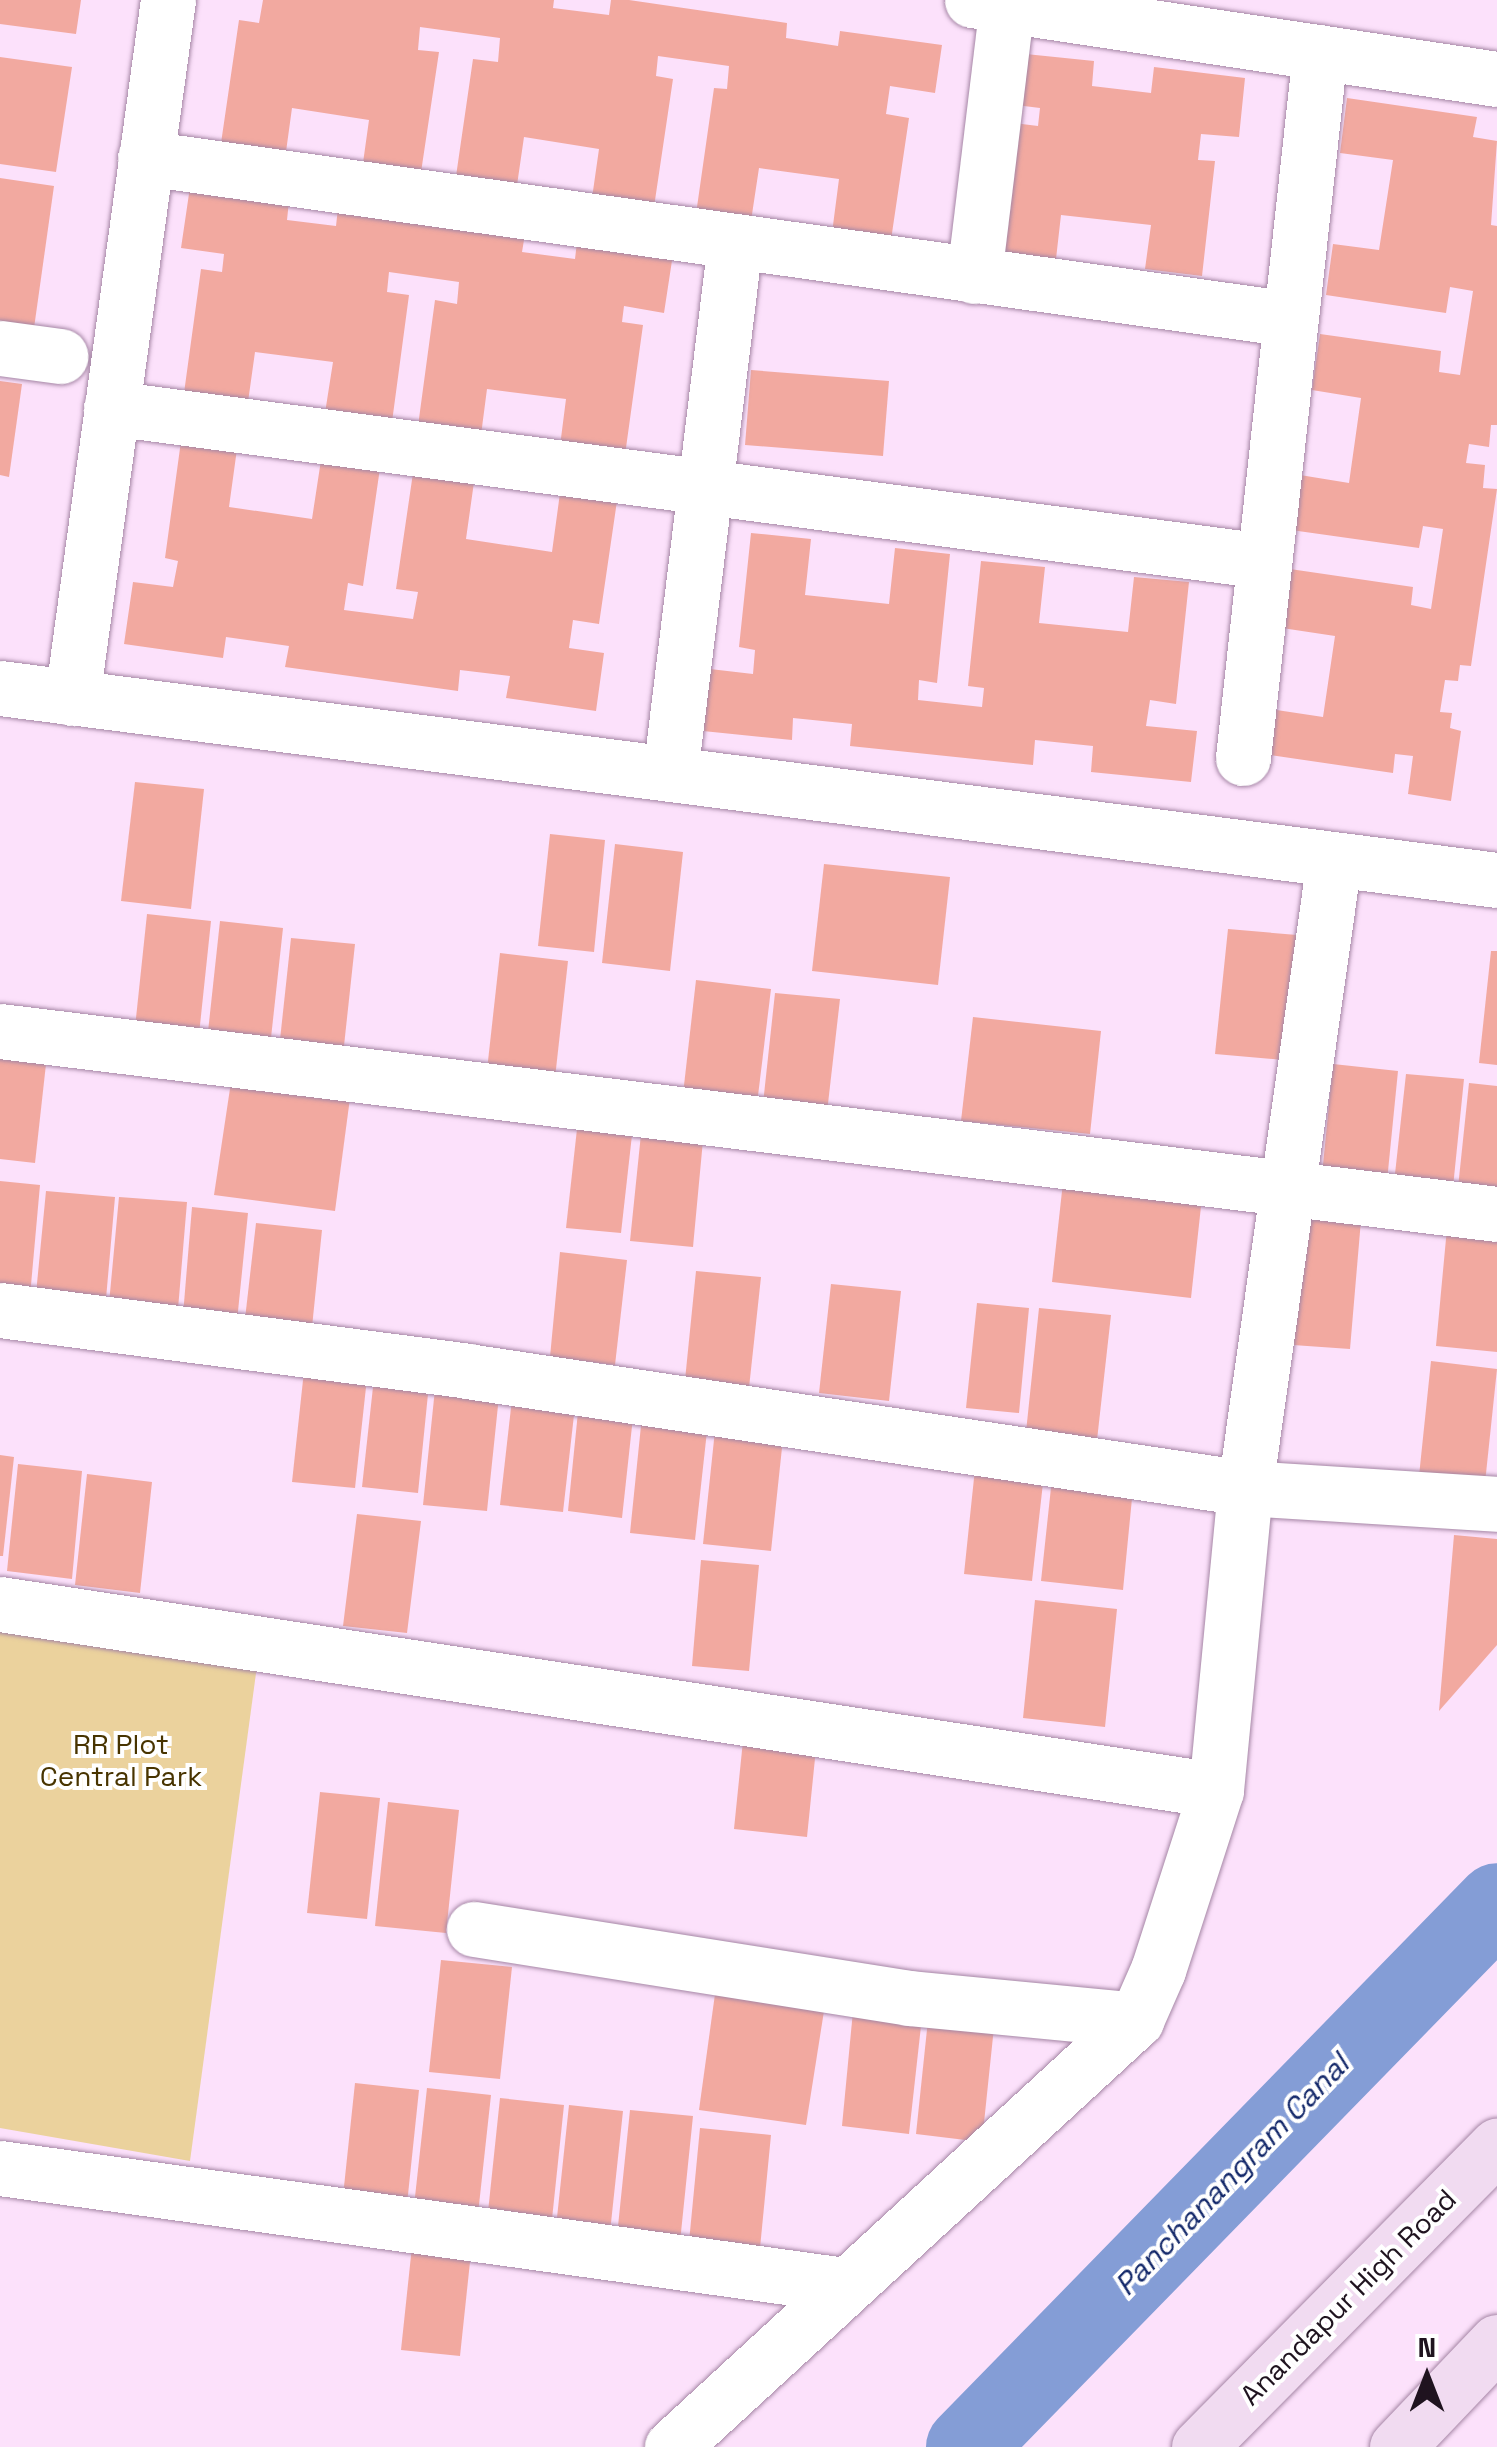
<!DOCTYPE html>
<style>
body{margin:0}
#map{position:relative;width:1497px;height:2447px;overflow:hidden;background:#fce1fb;font-family:"Space Grotesk",sans-serif}
div>[style]{position:absolute}
[style*='--x']{left:calc(var(--x)*1px);top:calc(var(--y)*1px);width:calc(var(--w)*1px);rotate:calc(var(--a)*1deg)}
.green>*{inset:0;background:#ebd29d}
.canal>*{height:80px;margin:-40px;padding:0 40px;transform-origin:40px;border-radius:40px;background:#849dd6}
.building>*{inset:0;background:#f2a9a0}
.roads{filter:drop-shadow(0 0 2px #a586a5) drop-shadow(0 0 2px #a586a5)}
.street>*{height:55px;margin:-27.5px;padding:0 27.5px;transform-origin:27.5px;border-radius:27.5px;background:#fff}
.secondary>*{height:55px;margin:-27.5px;padding:0 27.5px;transform-origin:27.5px;border-radius:27.5px;background:#f1dbf1}
span{translate:-50% -50%;white-space:nowrap;text-align:center;line-height:1.15;-webkit-text-stroke:8px #fff;paint-order:stroke}
.park-label{font-size:28px;color:#483400}
.street-label{font-size:28px;color:#1f131f}
.water-label{font-size:30px;color:#122769;font-style:italic}
.north{position:absolute;left:1377px;top:2327px;width:100px;height:100px;-webkit-text-stroke:8px #fff;paint-order:stroke;rotate:0deg;font-size:28px;font-weight:700;line-height:40px;text-align:center;color:#1f131f}
.north::after{content:'';display:block;margin:auto;width:35px;height:45px;background:#1f131f;clip-path:polygon(50% 0,100% 100%,50% 72%,0 100%)}
</style>
<div id="map">
<div class="green">
<i style="clip-path:polygon(0 1616px,259px 1651px,190px 2161px,0 2128px)"></i>
</div>
<div class="canal">
<i style="--x:966;--y:2447;--w:760;--a:-45.69"></i>
</div>
<div class="building">
<i style="clip-path:polygon(0 0,81px 0,76px 34px,0 24px)"></i>
<i style="clip-path:polygon(263px 0,554px 0,553px 8px,609px 15px,611px 0,629px 0,787px 23px,786px 38px,838px 46px,840px 31px,942px 45px,935px 93px,890px 86px,886px 114px,909px 118px,891px 240px,832px 233px,839px 179px,759px 168px,751px 221px,696px 214px,714px 88px,727px 89px,729px 66px,658px 56px,656px 76px,673px 79px,654px 207px,592px 198px,599px 149px,524px 137px,516px 192px,455px 183px,473px 59px,498px 62px,500px 38px,420px 27px,418px 50px,439px 52px,420px 179px,362px 170px,369px 120px,292px 108px,285px 159px,220px 150px,239px 20px,259px 23px)"></i>
<i style="clip-path:polygon(1006px 52px,1094px 61px,1092px 86px,1151px 93px,1154px 67px,1245px 78px,1239px 137px,1201px 134px,1198px 160px,1215px 161px,1202px 276px,1145px 269px,1151px 225px,1061px 215px,1056px 259px,1000px 254px,1013px 123px,1038px 126px,1040px 108px,1000px 103px)"></i>
<i style="clip-path:polygon(0 57px,72px 67px,56px 172px,0 164px)"></i>
<i style="clip-path:polygon(1347px 98px,1477px 117px,1473px 137px,1497px 141px,1491px 225px,1497px 226px,1497px 425px,1491px 425px,1489px 447px,1469px 444px,1466px 463px,1485px 465px,1483px 488px,1497px 489px,1471px 666px,1460px 665px,1458px 681px,1445px 680px,1440px 712px,1452px 713px,1450px 728px,1461px 731px,1451px 801px,1408px 794px,1413px 756px,1395px 754px,1393px 773px,1263px 754px,1270px 709px,1323px 717px,1335px 636px,1282px 628px,1290px 569px,1413px 587px,1411px 605px,1431px 609px,1443px 529px,1423px 526px,1419px 548px,1291px 530px,1300px 475px,1349px 483px,1361px 398px,1312px 390px,1320px 334px,1441px 351px,1439px 372px,1460px 375px,1473px 291px,1450px 287px,1446px 313px,1326px 295px,1333px 244px,1379px 250px,1393px 160px,1340px 153px)"></i>
<i style="clip-path:polygon(0 178px,54px 186px,34px 328px,0 323px)"></i>
<i style="clip-path:polygon(190px 187px,289px 201px,287px 220px,336px 226px,338px 208px,525px 234px,522px 252px,575px 259px,577px 242px,673px 254px,664px 313px,624px 306px,622px 322px,643px 325px,625px 455px,560px 446px,566px 399px,487px 389px,481px 435px,418px 426px,435px 300px,457px 304px,459px 282px,389px 272px,387px 292px,409px 295px,392px 422px,325px 413px,333px 362px,255px 352px,248px 402px,184px 393px,201px 269px,222px 272px,224px 254px,181px 248px)"></i>
<i style="clip-path:polygon(751px 370px,889px 381px,883px 456px,745px 445px)"></i>
<i style="clip-path:polygon(0 381px,22px 384px,9px 477px,0 475px)"></i>
<i style="clip-path:polygon(181px 441px,237px 449px,229px 507px,312px 519px,321px 460px,380px 468px,363px 586px,348px 583px,344px 610px,413px 619px,418px 592px,396px 589px,413px 473px,474px 482px,466px 539px,552px 552px,560px 493px,617px 501px,599px 624px,573px 620px,569px 648px,604px 653px,596px 711px,506px 698px,510px 676px,460px 670px,458px 691px,285px 667px,289px 646px,226px 637px,223px 658px,124px 644px,133px 582px,173px 587px,178px 561px,165px 558px)"></i>
<i style="clip-path:polygon(751px 533px,811px 539px,805px 595px,889px 604px,895px 548px,950px 554px,937px 683px,919px 680px,918px 700px,982px 707px,984px 688px,968px 686px,981px 561px,1045px 567px,1039px 623px,1128px 632px,1134px 577px,1189px 582px,1176px 704px,1150px 700px,1146px 726px,1197px 731px,1191px 782px,1091px 772px,1093px 746px,1035px 740px,1033px 765px,850px 746px,852px 724px,793px 718px,792px 740px,703px 731px,710px 669px,753px 674px,755px 650px,739px 647px)"></i>
<i style="clip-path:polygon(135px 782px,204px 789px,191px 909px,121px 901px)"></i>
<i style="clip-path:polygon(550px 834px,605px 840px,594px 952px,538px 946px)"></i>
<i style="clip-path:polygon(615px 844px,683px 852px,670px 971px,602px 963px)"></i>
<i style="clip-path:polygon(824px 864px,950px 877px,938px 985px,812px 971px)"></i>
<i style="clip-path:polygon(147px 914px,211px 921px,198px 1044px,134px 1037px)"></i>
<i style="clip-path:polygon(220px 921px,283px 928px,270px 1047px,207px 1041px)"></i>
<i style="clip-path:polygon(1228px 929px,1297px 935px,1284px 1060px,1215px 1054px)"></i>
<i style="clip-path:polygon(291px 938px,355px 944px,343px 1055px,279px 1049px)"></i>
<i style="clip-path:polygon(1491px 951px,1497px 951px,1497px 1065px,1479px 1063px)"></i>
<i style="clip-path:polygon(500px 953px,568px 961px,555px 1078px,487px 1070px)"></i>
<i style="clip-path:polygon(696px 980px,771px 989px,756px 1112px,682px 1103px)"></i>
<i style="clip-path:polygon(775px 993px,840px 999px,826px 1121px,762px 1113px)"></i>
<i style="clip-path:polygon(973px 1017px,1101px 1031px,1090px 1134px,961px 1121px)"></i>
<i style="clip-path:polygon(0 1050px,47px 1055px,35px 1163px,0 1159px)"></i>
<i style="clip-path:polygon(1333px 1064px,1398px 1071px,1386px 1191px,1321px 1185px)"></i>
<i style="clip-path:polygon(1406px 1074px,1464px 1079px,1452px 1197px,1393px 1192px)"></i>
<i style="clip-path:polygon(231px 1082px,350px 1098px,335px 1211px,214px 1195px)"></i>
<i style="clip-path:polygon(1469px 1083px,1497px 1086px,1497px 1201px,1457px 1197px)"></i>
<i style="clip-path:polygon(578px 1120px,633px 1126px,621px 1233px,566px 1228px)"></i>
<i style="clip-path:polygon(641px 1134px,703px 1140px,693px 1247px,630px 1241px)"></i>
<i style="clip-path:polygon(1064px 1173px,1203px 1188px,1191px 1298px,1052px 1282px)"></i>
<i style="clip-path:polygon(0 1181px,40px 1185px,30px 1296px,0 1294px)"></i>
<i style="clip-path:polygon(46px 1191px,115px 1197px,105px 1310px,35px 1304px)"></i>
<i style="clip-path:polygon(119px 1197px,187px 1202px,177px 1321px,108px 1314px)"></i>
<i style="clip-path:polygon(192px 1207px,248px 1213px,237px 1321px,183px 1315px)"></i>
<i style="clip-path:polygon(1303px 1215px,1361px 1220px,1350px 1349px,1293px 1345px)"></i>
<i style="clip-path:polygon(256px 1223px,322px 1230px,312px 1327px,245px 1319px)"></i>
<i style="clip-path:polygon(1447px 1228px,1497px 1233px,1497px 1352px,1436px 1346px)"></i>
<i style="clip-path:polygon(560px 1252px,627px 1260px,615px 1365px,550px 1357px)"></i>
<i style="clip-path:polygon(696px 1271px,761px 1277px,748px 1397px,684px 1390px)"></i>
<i style="clip-path:polygon(831px 1284px,901px 1291px,889px 1401px,819px 1393px)"></i>
<i style="clip-path:polygon(977px 1303px,1029px 1308px,1019px 1413px,966px 1408px)"></i>
<i style="clip-path:polygon(1039px 1308px,1111px 1315px,1097px 1440px,1026px 1432px)"></i>
<i style="clip-path:polygon(1431px 1361px,1497px 1369px,1485px 1483px,1419px 1476px)"></i>
<i style="clip-path:polygon(304px 1371px,367px 1378px,355px 1488px,292px 1482px)"></i>
<i style="clip-path:polygon(374px 1378px,429px 1384px,418px 1493px,362px 1487px)"></i>
<i style="clip-path:polygon(435px 1389px,499px 1396px,487px 1511px,423px 1505px)"></i>
<i style="clip-path:polygon(512px 1399px,575px 1406px,563px 1512px,500px 1505px)"></i>
<i style="clip-path:polygon(578px 1412px,633px 1417px,622px 1518px,568px 1511px)"></i>
<i style="clip-path:polygon(642px 1416px,708px 1422px,695px 1540px,630px 1533px)"></i>
<i style="clip-path:polygon(716px 1421px,784px 1429px,771px 1551px,703px 1544px)"></i>
<i style="clip-path:polygon(0 1455px,14px 1457px,3px 1556px,0 1556px)"></i>
<i style="clip-path:polygon(976px 1459px,1045px 1465px,1032px 1581px,964px 1574px)"></i>
<i style="clip-path:polygon(18px 1464px,82px 1471px,72px 1579px,7px 1571px)"></i>
<i style="clip-path:polygon(1053px 1469px,1134px 1478px,1123px 1590px,1041px 1581px)"></i>
<i style="clip-path:polygon(87px 1474px,152px 1482px,140px 1593px,75px 1585px)"></i>
<i style="clip-path:polygon(357px 1514px,421px 1521px,407px 1633px,343px 1626px)"></i>
<i style="clip-path:polygon(1454px 1535px,1497px 1539px,1497px 1645px,1439px 1711px)"></i>
<i style="clip-path:polygon(701px 1560px,759px 1565px,749px 1671px,692px 1666px)"></i>
<i style="clip-path:polygon(1035px 1600px,1117px 1609px,1105px 1727px,1023px 1718px)"></i>
<i style="clip-path:polygon(745px 1721px,818px 1729px,807px 1837px,734px 1829px)"></i>
<i style="clip-path:polygon(320px 1792px,380px 1798px,367px 1919px,307px 1913px)"></i>
<i style="clip-path:polygon(388px 1802px,459px 1810px,446px 1933px,375px 1926px)"></i>
<i style="clip-path:polygon(441px 1960px,512px 1967px,500px 2079px,429px 2072px)"></i>
<i style="clip-path:polygon(715px 1994px,824px 2011px,806px 2125px,699px 2110px)"></i>
<i style="clip-path:polygon(853px 2011px,922px 2017px,909px 2134px,842px 2126px)"></i>
<i style="clip-path:polygon(928px 2020px,994px 2027px,982px 2142px,916px 2134px)"></i>
<i style="clip-path:polygon(355px 2083px,419px 2090px,407px 2204px,343px 2196px)"></i>
<i style="clip-path:polygon(427px 2088px,491px 2095px,478px 2214px,414px 2206px)"></i>
<i style="clip-path:polygon(500px 2098px,564px 2105px,552px 2219px,488px 2212px)"></i>
<i style="clip-path:polygon(569px 2105px,623px 2111px,610px 2232px,556px 2227px)"></i>
<i style="clip-path:polygon(630px 2110px,693px 2116px,680px 2242px,617px 2236px)"></i>
<i style="clip-path:polygon(700px 2128px,771px 2135px,760px 2248px,689px 2242px)"></i>
<i style="clip-path:polygon(413px 2237px,472px 2243px,460px 2356px,401px 2350px)"></i>
</div>
<div class="roads">
<div class="street">
<i style="--x:972;--y:0;--w:531;--a:8.56"></i>
<i style="--x:145;--y:158;--w:1156;--a:8"></i>
<i style="--x:974;--y:276;--w:273;--a:-83.1"></i>
<i style="--x:0;--y:348;--w:61;--a:7.6"></i>
<i style="--x:111;--y:408;--w:1163;--a:7.56"></i>
<i style="--x:0;--y:688;--w:1509;--a:7.31"></i>
<i style="--x:72;--y:698;--w:705;--a:-82.17"></i>
<i style="--x:1243;--y:758;--w:710;--a:-83.78"></i>
<i style="--x:670;--y:774;--w:536;--a:-83.03"></i>
<i style="--x:0;--y:1031;--w:1508;--a:6.97"></i>
<i style="--x:0;--y:1310;--w:471;--a:7.4"></i>
<i style="--x:467;--y:1371;--w:787;--a:8.55"></i>
<i style="--x:1245;--y:1488;--w:253;--a:3.6"></i>
<i style="--x:0;--y:1604;--w:1230;--a:8.7"></i>
<i style="--x:474;--y:1929;--w:440;--a:9"></i>
<i style="--x:909;--y:1998;--w:228;--a:5.5"></i>
<i style="--x:0;--y:2168;--w:852;--a:7.89"></i>
<i style="--x:672;--y:2447;--w:631;--a:-42.62"></i>
<i style="--x:1136;--y:2020;--w:55;--a:-66.3"></i>
<i style="--x:1158;--y:1970;--w:189;--a:-72.1"></i>
<i style="--x:1216;--y:1790;--w:303;--a:-84.5"></i>
<i style="--x:1245;--y:1488;--w:634;--a:-81.93"></i>
</div>
<div class="secondary">
<i style="--x:1199;--y:2447;--w:424;--a:-45.3"></i>
<i style="--x:1397;--y:2447;--w:145;--a:-46.4"></i>
</div>
</div>
<div class="park-label">
<span style="left:121px;top:1760px">RR Plot<br>Central Park</span>
</div>
<div class="street-label">
<span style="left:1348px;top:2297px;rotate:-45deg">Anandapur High Road</span>
</div>
<div class="water-label">
<span style="left:1232px;top:2175px;rotate:-46deg">Panchanangram Canal</span>
</div>
<div class="north">N</div>
</div>
